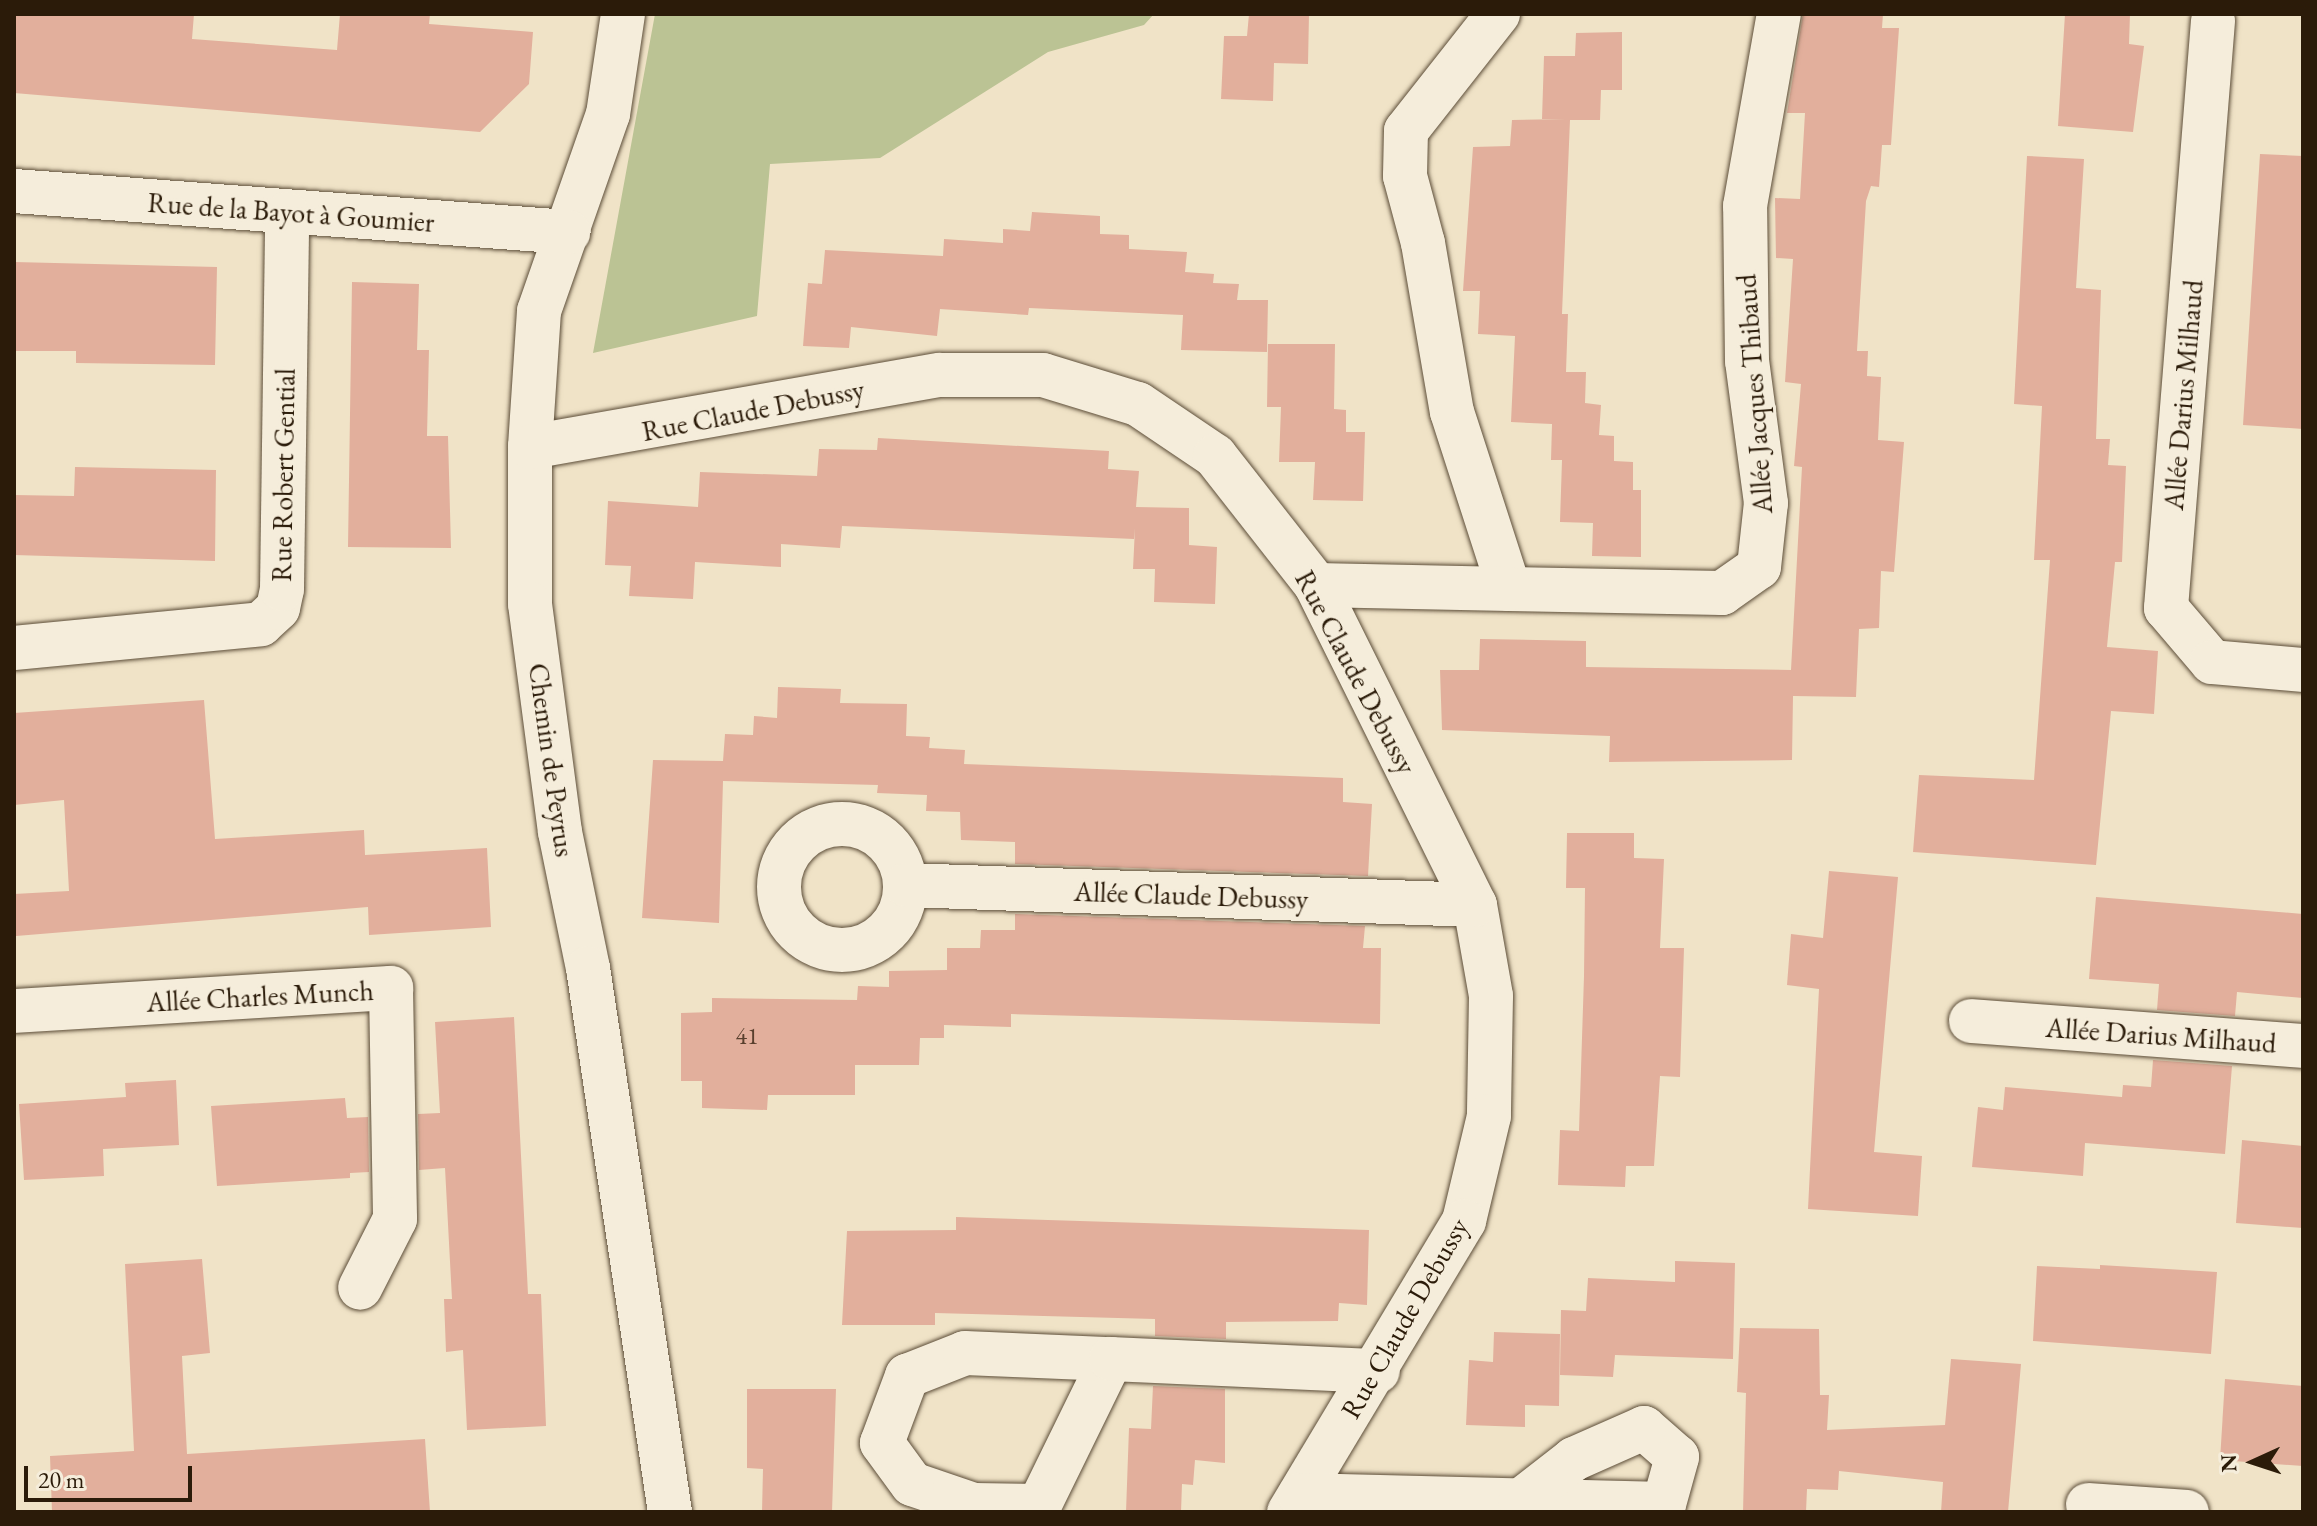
<!DOCTYPE html>
<meta charset="utf-8">
<style>
body{margin:0}
#map{position:relative;width:2317px;height:1526px;overflow:hidden;background:#f0e3c7;font-family:"EB Garamond",serif}
div>[style]{position:absolute}
[style*='--x']{left:calc(var(--x)*1px);top:calc(var(--y)*1px);width:calc(var(--w)*1px);rotate:calc(var(--a)*1deg)}
.green>*{inset:0;background:#bbc394}
.building>*{inset:0;background:#e2af9c}
.roads{filter:drop-shadow(0 0 2px #5c4d38) drop-shadow(0 0 2px #5c4d38)}
.minor>*{height:44px;margin:-22px;padding:0 22px;transform-origin:22px;border-radius:22px;background:#f5eddb}
.minor>.ring{margin:-22px;padding:0;box-sizing:content-box;background:none;border:44px solid #f5eddb;border-radius:50%}
span{translate:-50% -50%;white-space:nowrap;text-align:center;line-height:1.15;-webkit-text-stroke:6px #f5eddb;paint-order:stroke}
.number-label{font-size:24px;color:#59402e}
.number-label span{-webkit-text-stroke-width:0}
.street-label{font-size:28px;color:#2b1b09}
.frame{position:absolute;inset:0;border:16px solid #2b1b09;pointer-events:none}
.north{position:absolute;left:2213px;top:1422px;width:80px;height:80px;-webkit-text-stroke:6px #f5eddb;paint-order:stroke;rotate:267deg;font-size:22px;font-weight:700;line-height:32px;text-align:center;color:#2b1b09}
.north::after{content:'';display:block;margin:auto;width:28px;height:36px;background:#2b1b09;clip-path:polygon(50% 0,100% 100%,50% 72%,0 100%)}
.scale{position:absolute;left:24px;top:1466px;width:168px;height:36px;box-sizing:border-box;border:4px solid #2b1b09;border-top:0;padding-left:10px;font-size:24px;line-height:28px;white-space:nowrap;color:#2b1b09;-webkit-text-stroke:6px #f5eddb;paint-order:stroke}
</style>
<div id="map">
<div class="green">
<i style="clip-path:polygon(655px 14px,1154px 14px,1144px 25px,1048px 52px,880px 158px,770px 164px,757px 316px,593px 353px)"></i>
</div>
<div class="building">
<i style="clip-path:polygon(14px 14px,194px 14px,192px 39px,337px 50px,340px 14px,430px 14px,429px 24px,533px 32px,529px 84px,480px 132px,14px 93px)"></i>
<i style="clip-path:polygon(1249px 14px,1309px 14px,1308px 64px,1274px 63px,1273px 101px,1221px 99px,1224px 36px,1247px 36px)"></i>
<i style="clip-path:polygon(1803px 14px,1883px 14px,1882px 28px,1899px 28px,1891px 145px,1882px 145px,1879px 187px,1871px 186px,1866px 201px,1857px 351px,1868px 351px,1867px 376px,1881px 377px,1878px 440px,1904px 442px,1894px 572px,1881px 571px,1879px 628px,1859px 629px,1856px 697px,1793px 696px,1792px 760px,1609px 762px,1610px 736px,1442px 730px,1440px 670px,1479px 670px,1480px 639px,1586px 641px,1586px 667px,1791px 670px,1802px 467px,1794px 466px,1801px 384px,1785px 382px,1793px 259px,1776px 258px,1775px 198px,1800px 199px,1805px 113px,1787px 113px)"></i>
<i style="clip-path:polygon(2065px 14px,2130px 14px,2129px 44px,2144px 46px,2133px 132px,2058px 126px)"></i>
<i style="clip-path:polygon(1622px 32px,1622px 90px,1601px 90px,1600px 120px,1570px 120px,1562px 314px,1568px 314px,1566px 372px,1586px 372px,1585px 403px,1601px 405px,1599px 435px,1614px 436px,1614px 461px,1633px 462px,1633px 490px,1641px 490px,1641px 557px,1592px 556px,1593px 523px,1560px 522px,1562px 460px,1551px 460px,1552px 424px,1511px 422px,1515px 336px,1478px 334px,1480px 291px,1463px 291px,1473px 147px,1510px 146px,1512px 120px,1566px 119px,1542px 119px,1544px 56px,1575px 56px,1576px 33px)"></i>
<i style="clip-path:polygon(2260px 154px,2303px 156px,2303px 429px,2243px 425px)"></i>
<i style="clip-path:polygon(2027px 156px,2084px 159px,2076px 288px,2101px 290px,2096px 439px,2110px 439px,2108px 465px,2126px 466px,2122px 562px,2115px 562px,2107px 647px,2158px 651px,2154px 714px,2111px 711px,2096px 865px,1913px 852px,1919px 775px,2034px 780px,2050px 560px,2034px 560px,2042px 406px,2014px 404px)"></i>
<i style="clip-path:polygon(1032px 212px,1100px 216px,1100px 234px,1129px 235px,1129px 249px,1187px 252px,1185px 272px,1214px 274px,1213px 283px,1239px 284px,1237px 300px,1268px 300px,1267px 352px,1181px 350px,1183px 315px,1029px 308px,1028px 315px,940px 309px,937px 336px,851px 327px,849px 348px,803px 346px,808px 283px,822px 284px,825px 250px,943px 256px,944px 239px,1003px 243px,1003px 229px,1030px 231px)"></i>
<i style="clip-path:polygon(14px 262px,217px 267px,215px 365px,76px 363px,76px 351px,14px 351px)"></i>
<i style="clip-path:polygon(352px 282px,419px 284px,417px 350px,429px 350px,427px 436px,448px 436px,451px 548px,348px 547px)"></i>
<i style="clip-path:polygon(1268px 344px,1335px 344px,1334px 409px,1346px 410px,1346px 432px,1365px 432px,1363px 501px,1313px 500px,1315px 462px,1279px 462px,1281px 407px,1267px 407px)"></i>
<i style="clip-path:polygon(878px 438px,1109px 451px,1108px 469px,1139px 471px,1136px 507px,1189px 508px,1189px 545px,1217px 547px,1215px 604px,1154px 602px,1155px 569px,1133px 569px,1135px 528px,1134px 539px,842px 526px,840px 548px,781px 544px,781px 567px,695px 562px,693px 599px,629px 596px,631px 566px,605px 565px,608px 501px,698px 507px,700px 472px,817px 476px,819px 449px,877px 450px)"></i>
<i style="clip-path:polygon(75px 467px,216px 470px,215px 561px,14px 555px,14px 495px,74px 496px)"></i>
<i style="clip-path:polygon(778px 687px,841px 689px,840px 703px,907px 704px,906px 736px,930px 737px,929px 748px,965px 750px,964px 764px,1343px 778px,1343px 802px,1372px 804px,1368px 876px,1015px 864px,1015px 842px,961px 840px,960px 812px,926px 811px,927px 795px,877px 793px,878px 785px,723px 781px,719px 923px,642px 918px,653px 760px,723px 761px,725px 734px,753px 735px,754px 716px,777px 718px)"></i>
<i style="clip-path:polygon(204px 700px,215px 839px,364px 830px,365px 855px,487px 848px,491px 927px,369px 935px,368px 907px,16px 936px,14px 894px,69px 891px,64px 800px,14px 805px,14px 713px)"></i>
<i style="clip-path:polygon(1567px 833px,1634px 833px,1634px 858px,1664px 859px,1660px 948px,1684px 948px,1680px 1077px,1660px 1076px,1654px 1166px,1626px 1166px,1625px 1187px,1558px 1185px,1560px 1130px,1579px 1131px,1584px 976px,1585px 888px,1566px 888px)"></i>
<i style="clip-path:polygon(1829px 871px,1898px 877px,1874px 1152px,1922px 1156px,1918px 1216px,1808px 1209px,1819px 989px,1787px 985px,1791px 934px,1823px 938px)"></i>
<i style="clip-path:polygon(2096px 897px,2303px 914px,2303px 998px,2237px 992px,2235px 1016px,2157px 1010px,2159px 984px,2089px 979px)"></i>
<i style="clip-path:polygon(1015px 914px,1365px 926px,1363px 948px,1381px 948px,1380px 1024px,1011px 1014px,1011px 1027px,944px 1025px,944px 1038px,920px 1038px,919px 1065px,855px 1065px,855px 1095px,768px 1095px,767px 1110px,702px 1108px,702px 1081px,681px 1081px,681px 1013px,712px 1012px,712px 998px,857px 1000px,858px 986px,889px 987px,889px 971px,947px 970px,947px 948px,980px 948px,981px 930px,1015px 930px)"></i>
<i style="clip-path:polygon(514px 1017px,528px 1294px,541px 1294px,546px 1426px,467px 1430px,463px 1350px,446px 1352px,444px 1299px,452px 1299px,445px 1168px,419px 1170px,418px 1114px,440px 1113px,435px 1022px)"></i>
<i style="clip-path:polygon(2153px 1060px,2232px 1066px,2225px 1154px,2085px 1143px,2083px 1176px,1972px 1167px,1978px 1107px,2003px 1110px,2005px 1087px,2122px 1097px,2123px 1085px,2151px 1087px)"></i>
<i style="clip-path:polygon(176px 1080px,179px 1145px,103px 1149px,104px 1176px,24px 1180px,19px 1104px,126px 1097px,125px 1083px)"></i>
<i style="clip-path:polygon(345px 1098px,347px 1118px,368px 1117px,369px 1172px,350px 1173px,350px 1178px,217px 1186px,211px 1106px)"></i>
<i style="clip-path:polygon(2242px 1140px,2303px 1146px,2303px 1228px,2236px 1223px)"></i>
<i style="clip-path:polygon(956px 1217px,1369px 1230px,1367px 1305px,1339px 1303px,1338px 1321px,1226px 1322px,1226px 1339px,1155px 1336px,1155px 1319px,935px 1313px,935px 1325px,842px 1325px,847px 1231px,956px 1230px)"></i>
<i style="clip-path:polygon(202px 1259px,210px 1353px,182px 1356px,187px 1454px,425px 1439px,430px 1512px,52px 1512px,50px 1456px,134px 1451px,125px 1264px)"></i>
<i style="clip-path:polygon(1675px 1261px,1735px 1263px,1733px 1359px,1615px 1355px,1613px 1377px,1560px 1375px,1561px 1310px,1586px 1311px,1588px 1278px,1675px 1282px)"></i>
<i style="clip-path:polygon(2100px 1265px,2217px 1272px,2211px 1354px,2033px 1341px,2037px 1266px,2100px 1269px)"></i>
<i style="clip-path:polygon(1740px 1328px,1819px 1329px,1820px 1395px,1829px 1395px,1827px 1430px,1945px 1425px,1951px 1359px,2021px 1364px,2008px 1512px,1941px 1512px,1943px 1482px,1839px 1471px,1838px 1490px,1807px 1489px,1806px 1512px,1743px 1512px,1746px 1393px,1737px 1392px)"></i>
<i style="clip-path:polygon(1494px 1332px,1560px 1334px,1559px 1406px,1525px 1405px,1525px 1427px,1466px 1425px,1469px 1360px,1493px 1362px)"></i>
<i style="clip-path:polygon(2225px 1379px,2303px 1386px,2303px 1466px,2220px 1460px)"></i>
<i style="clip-path:polygon(1153px 1386px,1225px 1389px,1225px 1463px,1195px 1460px,1193px 1485px,1182px 1484px,1181px 1512px,1126px 1512px,1129px 1428px,1151px 1429px)"></i>
<i style="clip-path:polygon(747px 1389px,836px 1389px,832px 1512px,762px 1512px,763px 1469px,747px 1468px)"></i>
</div>
<div class="roads">
<div class="minor">
<i style="--x:623;--y:14;--w:101;--a:98.5"></i>
<i style="--x:608;--y:114;--w:209;--a:109.3"></i>
<i style="--x:539;--y:311;--w:136;--a:93.8"></i>
<i style="--x:530;--y:447;--w:157;--a:90"></i>
<i style="--x:530;--y:604;--w:230;--a:82.5"></i>
<i style="--x:560;--y:832;--w:139;--a:78.4"></i>
<i style="--x:588;--y:968;--w:550;--a:81.43"></i>
<i style="--x:1498;--y:14;--w:149;--a:128.2"></i>
<i style="--x:1406;--y:131;--w:45;--a:91.3"></i>
<i style="--x:1405;--y:176;--w:69;--a:75"></i>
<i style="--x:1423;--y:243;--w:171;--a:80.3"></i>
<i style="--x:1452;--y:412;--w:186;--a:72.1"></i>
<i style="--x:1509;--y:589;--w:213;--a:1.1"></i>
<i style="--x:1722;--y:593;--w:45;--a:-35.1"></i>
<i style="--x:1759;--y:567;--w:64;--a:-83.8"></i>
<i style="--x:1766;--y:503;--w:143;--a:-97.6"></i>
<i style="--x:1747;--y:361;--w:155;--a:-90.7"></i>
<i style="--x:1745;--y:206;--w:195;--a:-80"></i>
<i style="--x:2213;--y:21;--w:589;--a:94.58"></i>
<i style="--x:2166;--y:608;--w:71;--a:49.6"></i>
<i style="--x:2212;--y:662;--w:91;--a:5"></i>
<i style="--x:14;--y:191;--w:556;--a:4.23"></i>
<i style="--x:530;--y:447;--w:416;--a:-10"></i>
<i style="--x:940;--y:375;--w:103;--a:0"></i>
<i style="--x:1043;--y:375;--w:99;--a:17"></i>
<i style="--x:1138;--y:404;--w:93;--a:34"></i>
<i style="--x:1215;--y:456;--w:164;--a:51.9"></i>
<i style="--x:1316;--y:585;--w:357;--a:63.6"></i>
<i style="--x:1475;--y:905;--w:92;--a:80"></i>
<i style="--x:1491;--y:996;--w:120;--a:91"></i>
<i style="--x:1489;--y:1116;--w:108;--a:103.4"></i>
<i style="--x:1464;--y:1221;--w:340;--a:121"></i>
<i style="--x:1316;--y:585;--w:193;--a:1.2"></i>
<i style="--x:14;--y:648;--w:248;--a:-5.5"></i>
<i style="--x:261;--y:624;--w:23;--a:-43"></i>
<i style="--x:278;--y:608;--w:19;--a:-78"></i>
<i style="--x:282;--y:589;--w:375;--a:-89.2"></i>
<i class="ring" style="left:779px;top:824px;width:82px;height:82px"></i>
<i style="--x:906;--y:885;--w:569;--a:2.01"></i>
<i style="--x:14;--y:1011;--w:378;--a:-3.5"></i>
<i style="--x:391;--y:988;--w:231;--a:89"></i>
<i style="--x:395;--y:1219;--w:77;--a:116.9"></i>
<i style="--x:1971;--y:1021;--w:333;--a:4.3"></i>
<i style="--x:1111;--y:1359;--w:164;--a:116.1"></i>
<i style="--x:1039;--y:1506;--w:65;--a:-179.1"></i>
<i style="--x:974;--y:1505;--w:65;--a:-161.3"></i>
<i style="--x:912;--y:1484;--w:51;--a:-126.2"></i>
<i style="--x:882;--y:1443;--w:72;--a:-69.5"></i>
<i style="--x:907;--y:1376;--w:62;--a:-21.6"></i>
<i style="--x:965;--y:1353;--w:146;--a:2.4"></i>
<i style="--x:1111;--y:1359;--w:267;--a:2.6"></i>
<i style="--x:1300;--y:1495;--w:364;--a:1.4"></i>
<i style="--x:1664;--y:1504;--w:49;--a:-74.5"></i>
<i style="--x:1677;--y:1457;--w:44;--a:-138.7"></i>
<i style="--x:1644;--y:1428;--w:77;--a:156.1"></i>
<i style="--x:1574;--y:1459;--w:68;--a:142.1"></i>
<i style="--x:2088;--y:1505;--w:99;--a:4"></i>
</div>
</div>
<div class="number-label">
<span style="left:747px;top:1036px">41</span>
</div>
<div class="street-label">
<span style="left:291px;top:212px;rotate:4deg">Rue de la Bayot à Goumier</span>
<span style="left:1754px;top:394px;rotate:-94deg">Allée Jacques Thibaud</span>
<span style="left:2183px;top:395px;rotate:-85deg">Allée Darius Milhaud</span>
<span style="left:753px;top:410px;rotate:-11deg">Rue Claude Debussy</span>
<span style="left:283px;top:475px;rotate:-89deg">Rue Robert Gential</span>
<span style="left:1356px;top:672px;rotate:62deg">Rue Claude Debussy</span>
<span style="left:552px;top:760px;rotate:82deg">Chemin de Peyrus</span>
<span style="left:1191px;top:895px;rotate:2deg">Allée Claude Debussy</span>
<span style="left:260px;top:996px;rotate:-3deg">Allée Charles Munch</span>
<span style="left:2161px;top:1035px;rotate:4deg">Allée Darius Milhaud</span>
<span style="left:1404px;top:1318px;rotate:-60deg">Rue Claude Debussy</span>
</div>
<div class="frame"></div>
<div class="north">N</div>
<div class="scale">20 m</div>
</div>
